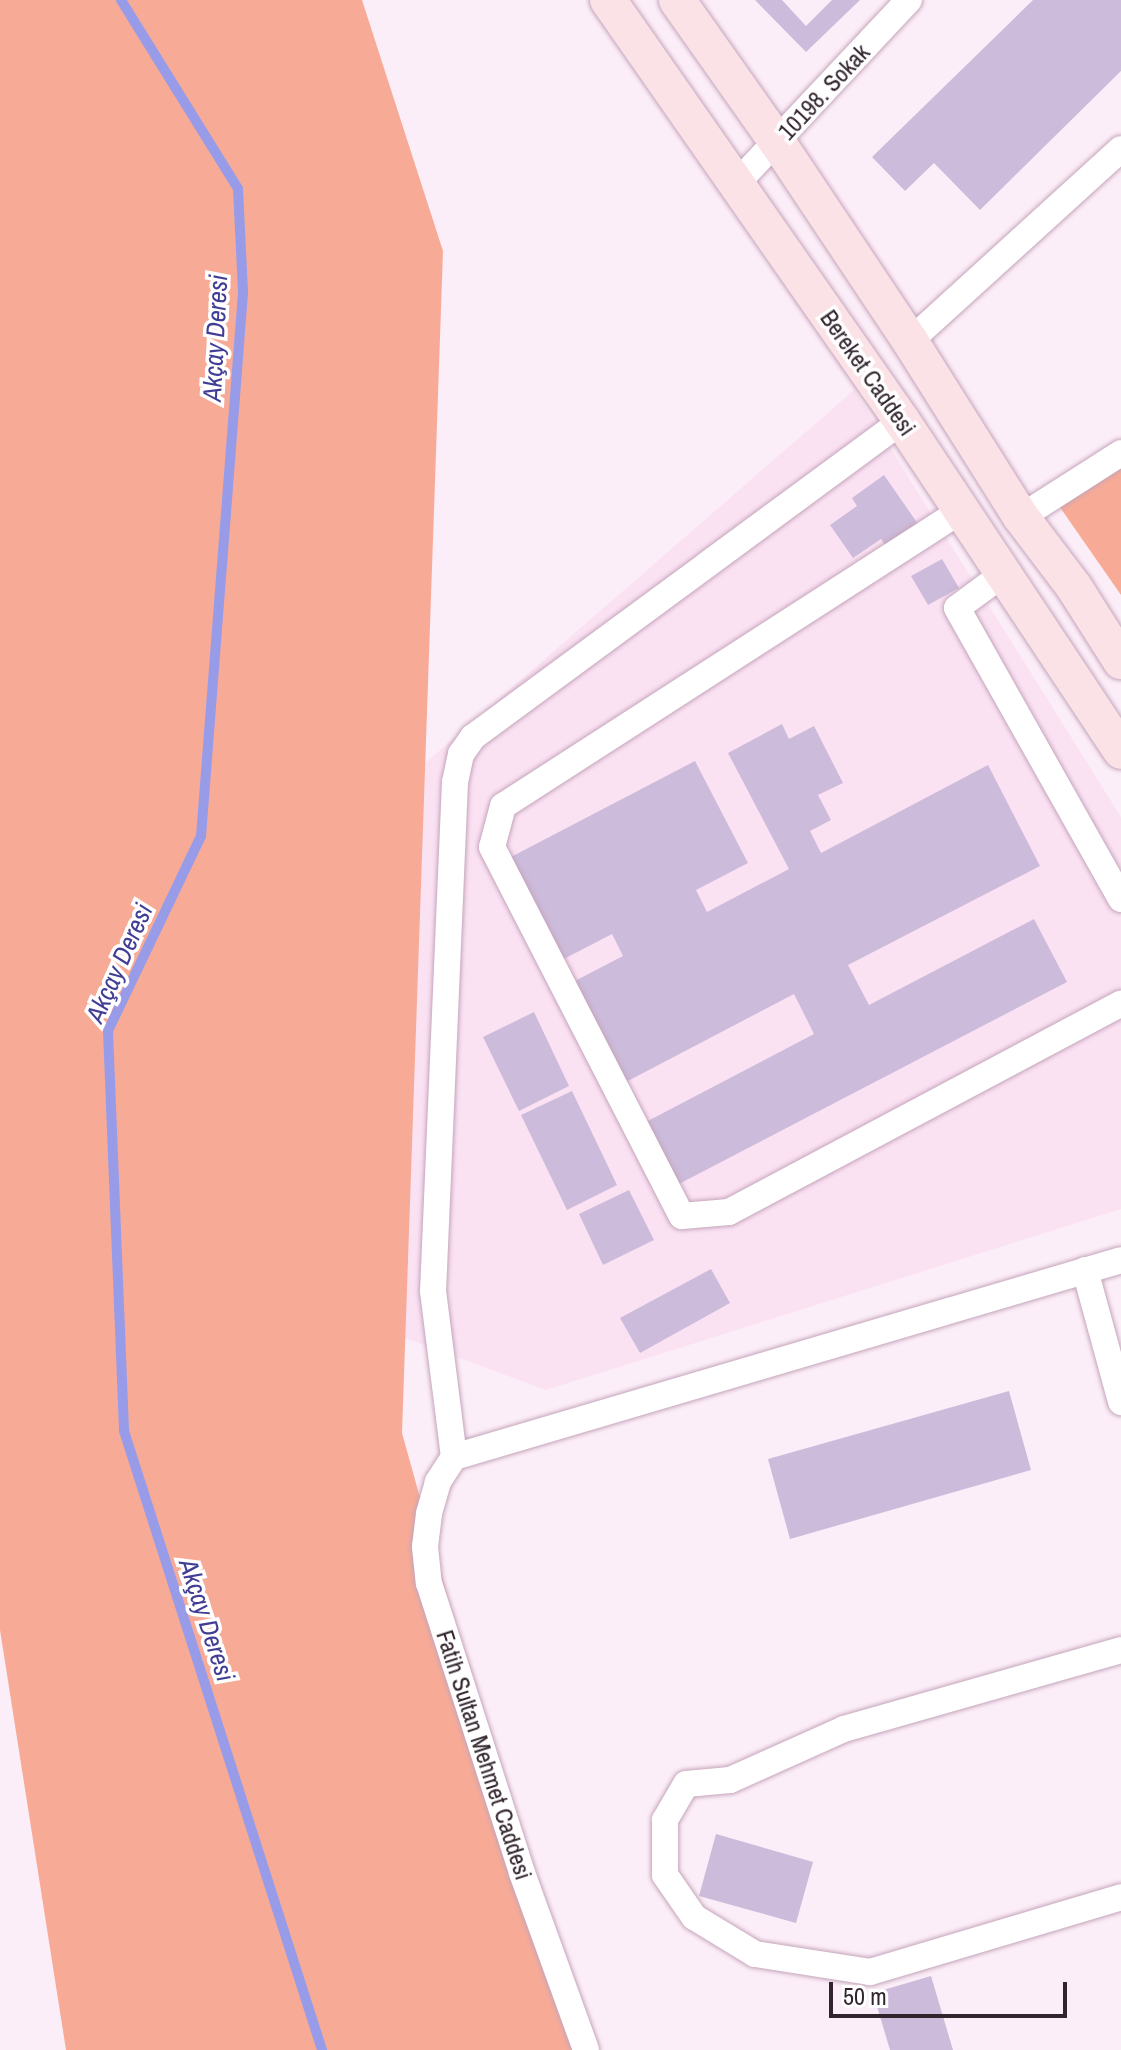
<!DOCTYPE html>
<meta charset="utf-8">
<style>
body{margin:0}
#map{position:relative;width:1121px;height:2050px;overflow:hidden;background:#fceef8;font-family:"Archivo Narrow",sans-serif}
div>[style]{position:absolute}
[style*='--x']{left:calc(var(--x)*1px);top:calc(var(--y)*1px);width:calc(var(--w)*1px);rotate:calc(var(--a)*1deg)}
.built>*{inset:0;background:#fbe2f3}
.green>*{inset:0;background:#f7ab97}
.stream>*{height:10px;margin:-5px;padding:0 5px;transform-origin:5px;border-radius:5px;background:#989ce8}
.building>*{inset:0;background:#ccbbdb}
.roads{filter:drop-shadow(0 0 2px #c5a5bb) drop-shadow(0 0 2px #c5a5bb)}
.street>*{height:26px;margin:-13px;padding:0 13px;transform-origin:13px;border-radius:13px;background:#fff}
.secondary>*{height:36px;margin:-18px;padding:0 18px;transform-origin:18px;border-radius:18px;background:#fbe2e7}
span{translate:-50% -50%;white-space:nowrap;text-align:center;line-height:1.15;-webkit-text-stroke:7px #fff;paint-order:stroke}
.street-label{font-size:24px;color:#31242d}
.water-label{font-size:26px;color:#413d95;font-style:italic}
.scale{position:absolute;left:829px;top:1982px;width:238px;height:36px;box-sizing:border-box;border:4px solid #31242d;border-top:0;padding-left:10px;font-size:24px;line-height:28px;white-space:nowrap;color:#31242d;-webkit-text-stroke:6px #fff;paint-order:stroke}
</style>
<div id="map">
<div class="built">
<i style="clip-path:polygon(854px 390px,1121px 817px,1121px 1209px,546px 1390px,405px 1338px,401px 784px)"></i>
</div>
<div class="green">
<i style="clip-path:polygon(0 0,362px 0,443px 251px,402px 1433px,574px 2050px,66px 2050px,0 1630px)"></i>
<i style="clip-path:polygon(1121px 465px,1121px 595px,1057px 503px)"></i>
</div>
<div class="stream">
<i style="--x:121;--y:0;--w:222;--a:58.2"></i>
<i style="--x:238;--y:189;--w:104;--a:87.2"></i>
<i style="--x:243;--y:293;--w:545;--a:94.42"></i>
<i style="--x:201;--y:836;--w:216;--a:115.5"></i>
<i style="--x:108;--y:1031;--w:400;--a:87.7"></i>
<i style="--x:124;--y:1431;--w:650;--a:72.26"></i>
</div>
<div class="building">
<i style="clip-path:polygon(755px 0,782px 0,806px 26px,832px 0,860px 0,806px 52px)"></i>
<i style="clip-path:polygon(1033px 0,1121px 0,1121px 71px,980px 210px,934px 163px,905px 191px,872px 157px)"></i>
<i style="clip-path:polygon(884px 475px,918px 524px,886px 546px,881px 539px,853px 558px,830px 525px,857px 506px,852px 498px)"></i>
<i style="clip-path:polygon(942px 559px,959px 588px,928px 605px,911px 576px)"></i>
<i style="clip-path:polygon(782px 724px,789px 739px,814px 726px,843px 783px,818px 795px,831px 820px,810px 831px,821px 853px,988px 765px,1040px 866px,848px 965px,869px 1005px,1034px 919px,1067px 982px,677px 1185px,644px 1123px,814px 1034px,794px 994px,624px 1083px,571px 983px,623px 956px,612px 934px,560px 961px,507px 859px,695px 761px,748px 863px,696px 890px,707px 912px,789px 869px,728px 753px)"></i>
<i style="clip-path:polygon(534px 1012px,569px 1086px,519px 1111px,483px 1037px)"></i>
<i style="clip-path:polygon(572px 1091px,617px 1185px,567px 1210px,521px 1115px)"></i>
<i style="clip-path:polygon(629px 1190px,654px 1240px,603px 1265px,579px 1214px)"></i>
<i style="clip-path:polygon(711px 1269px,730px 1303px,640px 1353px,620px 1318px)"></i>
<i style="clip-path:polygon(1009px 1391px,1031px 1470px,790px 1539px,768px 1459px)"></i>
<i style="clip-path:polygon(716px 1834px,813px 1862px,796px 1923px,699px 1896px)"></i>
<i style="clip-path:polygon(931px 1976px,953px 2050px,890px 2050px,873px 1993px)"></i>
</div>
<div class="roads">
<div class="street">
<i style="--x:737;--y:183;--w:251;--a:-46.8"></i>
<i style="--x:910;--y:341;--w:285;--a:-42.3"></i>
<i style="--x:902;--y:421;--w:533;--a:143.62"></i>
<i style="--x:473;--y:737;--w:21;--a:125"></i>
<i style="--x:461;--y:754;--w:29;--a:102"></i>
<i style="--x:455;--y:782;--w:509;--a:92.47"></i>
<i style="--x:433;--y:1291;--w:167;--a:82.8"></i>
<i style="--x:454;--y:1457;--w:695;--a:-16.45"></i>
<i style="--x:962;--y:510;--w:546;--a:147.18"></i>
<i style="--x:503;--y:806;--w:42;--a:105"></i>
<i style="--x:492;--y:847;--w:415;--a:62.8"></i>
<i style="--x:682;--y:1216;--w:47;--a:-4.9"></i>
<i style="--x:729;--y:1212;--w:444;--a:-28"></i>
<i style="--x:1021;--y:517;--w:119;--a:-32.6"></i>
<i style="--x:1003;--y:574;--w:57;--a:143.5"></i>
<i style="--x:957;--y:608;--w:334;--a:60.6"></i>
<i style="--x:1085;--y:1270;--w:137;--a:74.7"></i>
<i style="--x:454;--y:1457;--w:30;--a:123"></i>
<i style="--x:438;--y:1482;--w:33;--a:106"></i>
<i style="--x:429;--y:1514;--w:33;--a:97"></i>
<i style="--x:425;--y:1547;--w:36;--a:84"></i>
<i style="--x:429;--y:1583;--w:305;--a:72.2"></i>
<i style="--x:522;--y:1873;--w:188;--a:70.1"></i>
<i style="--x:1121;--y:1650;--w:288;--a:164.1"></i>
<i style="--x:844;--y:1729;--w:125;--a:155.9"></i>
<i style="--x:730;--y:1780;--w:44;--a:174.8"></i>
<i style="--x:686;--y:1784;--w:42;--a:120.3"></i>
<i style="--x:665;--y:1820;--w:55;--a:90"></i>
<i style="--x:665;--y:1875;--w:51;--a:55.4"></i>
<i style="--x:694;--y:1917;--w:71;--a:31.2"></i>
<i style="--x:755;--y:1954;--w:116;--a:8.9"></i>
<i style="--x:870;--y:1972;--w:262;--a:-16.6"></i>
</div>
<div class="secondary">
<i style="--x:608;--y:0;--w:513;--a:55.07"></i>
<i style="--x:902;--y:421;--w:396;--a:56.4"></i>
<i style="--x:677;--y:0;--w:175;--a:54.8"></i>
<i style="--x:778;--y:143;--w:238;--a:56.3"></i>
<i style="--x:910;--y:341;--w:208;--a:57.8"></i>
<i style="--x:1021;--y:517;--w:88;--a:52.9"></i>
<i style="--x:1074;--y:587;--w:88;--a:57.6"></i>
</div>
</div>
<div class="street-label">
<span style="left:824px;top:92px;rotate:-47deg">10198. Sokak</span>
<span style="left:868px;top:373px;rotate:55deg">Bereket Caddesi</span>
<span style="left:484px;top:1755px;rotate:72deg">Fatih Sultan Mehmet Caddesi</span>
</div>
<div class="water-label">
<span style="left:215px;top:338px;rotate:-87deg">Akçay Deresi</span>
<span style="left:119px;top:963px;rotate:-66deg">Akçay Deresi</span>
<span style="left:207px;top:1620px;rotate:72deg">Akçay Deresi</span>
</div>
<div class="scale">50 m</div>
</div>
